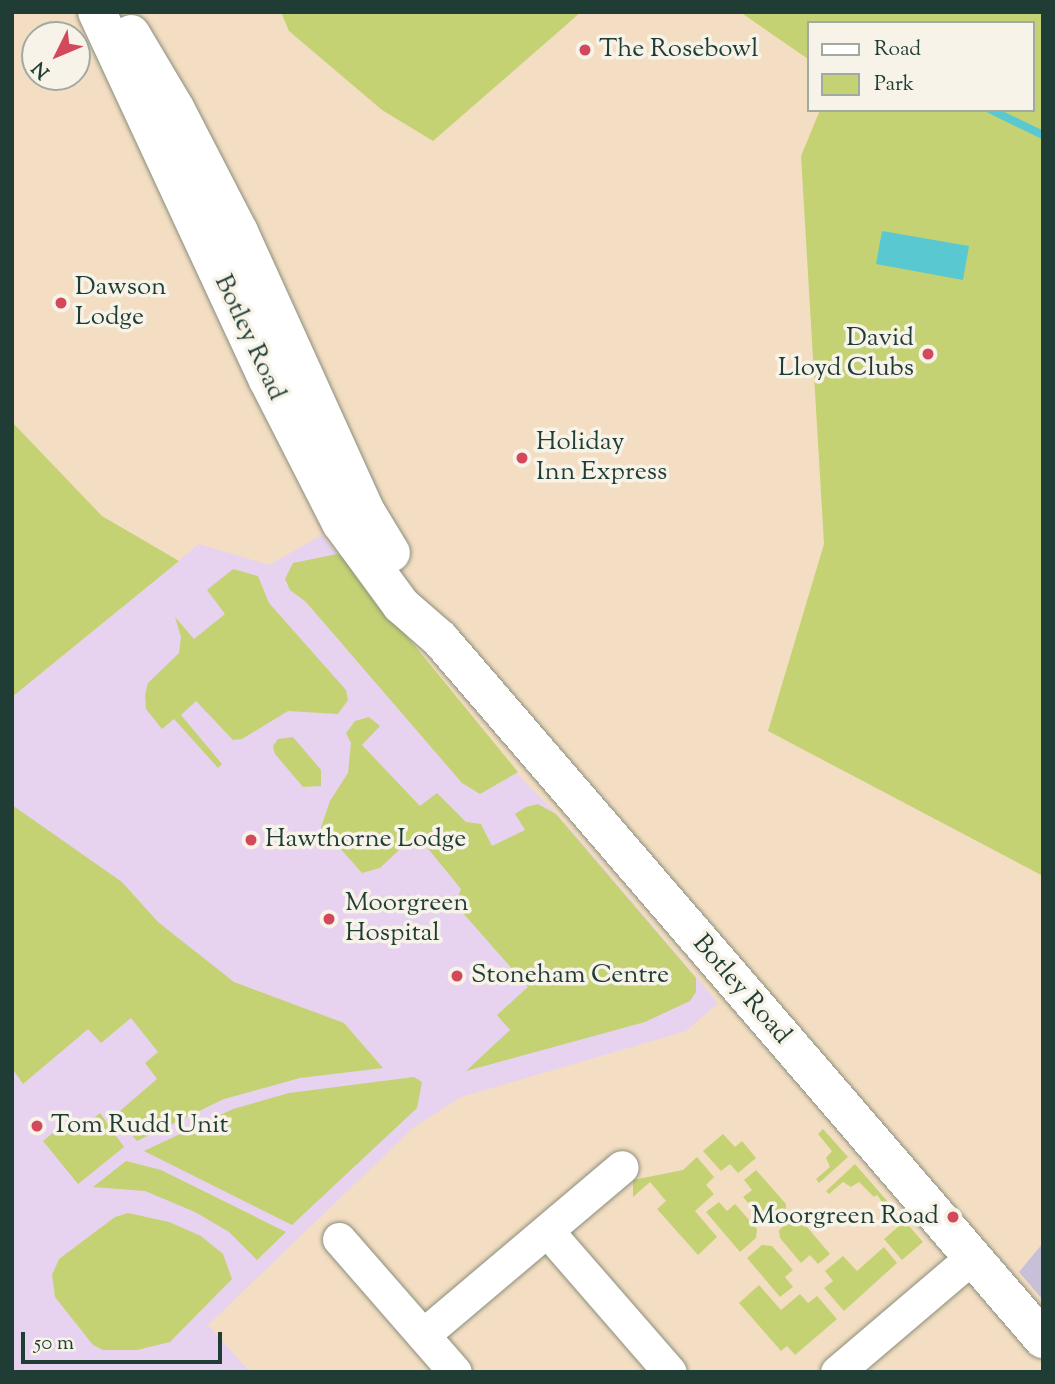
<!DOCTYPE html>
<style>
body{margin:0}
#map{position:relative;width:1055px;height:1384px;overflow:hidden;background:#f4dec3;font-family:"Sorts Mill Goudy",serif}
div>[style]{position:absolute}
[style*='--x']{left:calc(var(--x)*1px);top:calc(var(--y)*1px);width:calc(var(--w)*1px);rotate:calc(var(--a)*1deg)}
.built>*{inset:0;background:#e7d2ef}
.industrial>*{inset:0;background:#c8bfd8}
.green>*{inset:0;background:#c5d274}
.water>*{inset:0;background:#5ac8d0}
.stream>*{height:8px;margin:-4px;padding:0 4px;transform-origin:4px;border-radius:4px;background:#5ac8d0}
.roads{filter:drop-shadow(0 0 2px #8a8e7c) drop-shadow(0 0 2px #8a8e7c)}
.minor>*{height:33px;margin:-16.5px;padding:0 16.5px;transform-origin:16.5px;border-radius:16.5px;background:#fff}
.major>*{height:38px;margin:-19px;padding:0 19px;transform-origin:19px;border-radius:19px;background:#fff}
.dots>*{width:19px;height:19px;translate:-50% -50%;box-sizing:border-box;border:4px solid #f7f3e8;border-radius:50%}
span{translate:-50% -50%;white-space:nowrap;text-align:center;line-height:1.15;-webkit-text-stroke:7px #f7f3e8;paint-order:stroke}
.poi-label{font-size:26px;color:#1f3d34}
.left{translate:0 -50%;text-align:left}
.right{translate:-100% -50%;text-align:right}
.street-label{font-size:26px;color:#1f3d34}
.frame{position:absolute;inset:0;border:14px solid #1f3d34;pointer-events:none}
.legend{position:absolute;left:807px;top:21px;width:228px;height:91px;box-sizing:border-box;background:#f7f3e8;border:2px solid #a1aaa0;margin:0;padding:9px 12px;list-style:none;font-size:21px;color:#1f3d34}
.legend li{display:flex;align-items:center;gap:14px;height:35px}
.legend b{width:35px;border:2px solid #a1aaa0}
.north{position:absolute;left:21px;top:21px;width:70px;height:70px;box-sizing:border-box;background:#f7f3e8;border:2px solid #a1aaa0;border-radius:50%;rotate:227deg;font-size:19px;font-weight:700;line-height:28px;text-align:center;color:#1f3d34}
.north::after{content:'';display:block;margin:auto;width:24px;height:32px;background:#d1495b;clip-path:polygon(50% 0,100% 100%,50% 72%,0 100%)}
.scale{position:absolute;left:21px;top:1332px;width:201px;height:32px;box-sizing:border-box;border:4px solid #1f3d34;border-top:0;padding-left:9px;font-size:21px;line-height:24px;white-space:nowrap;color:#1f3d34;-webkit-text-stroke:5px #f7f3e8;paint-order:stroke}
</style>
<div id="map">
<div class="built">
<i style="clip-path:polygon(322px 535px,515px 771px,573px 832px,718px 1003px,686px 1031px,461px 1097px,413px 1128px,208px 1325px,250px 1372px,12px 1372px,12px 697px,199px 544px,269px 565px)"></i>
</div>
<div class="industrial">
<i style="clip-path:polygon(1043px 1243px,1043px 1300px,1019px 1272px)"></i>
</div>
<div class="green">
<i style="clip-path:polygon(281px 12px,581px 12px,433px 141px,382px 110px,289px 31px)"></i>
<i style="clip-path:polygon(740px 12px,1043px 12px,1043px 876px,768px 731px,824px 544px,801px 156px,820px 110px,1032px 110px,1032px 23px,808px 23px,808px 59px)"></i>
<i style="clip-path:polygon(12px 422px,102px 516px,179px 561px,12px 697px)"></i>
<i style="clip-path:polygon(337px 554px,343px 558px,518px 772px,480px 794px,462px 783px,306px 602px,290px 590px,285px 579px,293px 563px)"></i>
<i style="clip-path:polygon(233px 569px,258px 576px,269px 603px,346px 690px,348px 700px,338px 714px,288px 711px,242px 739px,233px 740px,196px 701px,181px 715px,222px 764px,218px 768px,174px 719px,162px 729px,146px 709px,145px 695px,148px 683px,179px 653px,181px 637px,175px 617px,194px 639px,225px 614px,207px 590px)"></i>
<i style="clip-path:polygon(369px 717px,380px 726px,362px 745px,420px 806px,437px 793px,466px 822px,481px 824px,492px 846px,525px 830px,515px 814px,526px 807px,538px 804px,556px 814px,696px 978px,696px 992px,690px 1001px,645px 1022px,466px 1071px,510px 1030px,497px 1015px,528px 987px,455px 904px,461px 889px,416px 834px,380px 868px,362px 873px,321px 827px,330px 801px,348px 773px,351px 743px,346px 733px,355px 721px)"></i>
<i style="clip-path:polygon(293px 737px,321px 770px,321px 786px,303px 787px,275px 754px,273px 746px,278px 739px)"></i>
<i style="clip-path:polygon(12px 805px,122px 882px,158px 922px,234px 982px,344px 1023px,383px 1068px,300px 1078px,224px 1099px,137px 1141px,114px 1116px,157px 1079px,145px 1063px,158px 1052px,131px 1018px,101px 1043px,88px 1029px,23px 1084px,12px 1068px)"></i>
<i style="clip-path:polygon(414px 1077px,422px 1082px,417px 1108px,292px 1225px,144px 1151px,233px 1109px,289px 1093px)"></i>
<i style="clip-path:polygon(100px 1113px,124px 1147px,78px 1184px,43px 1141px,64px 1124px,73px 1135px)"></i>
<i style="clip-path:polygon(823px 1129px,848px 1157px,819px 1183px,816px 1179px,830px 1167px,826px 1158px,832px 1151px,818px 1134px)"></i>
<i style="clip-path:polygon(723px 1134px,735px 1147px,742px 1141px,756px 1158px,738px 1173px,730px 1164px,721px 1171px,703px 1151px)"></i>
<i style="clip-path:polygon(697px 1157px,714px 1177px,706px 1185px,714px 1194px,695px 1211px,717px 1237px,698px 1255px,657px 1209px,666px 1201px,650px 1182px,633px 1197px,633px 1180px,683px 1170px)"></i>
<i style="clip-path:polygon(126px 1161px,161px 1170px,286px 1232px,257px 1260px,229px 1232px,195px 1212px,145px 1191px,93px 1187px)"></i>
<i style="clip-path:polygon(855px 1164px,923px 1242px,902px 1260px,884px 1239px,899px 1226px,877px 1195px,874px 1197px,859px 1182px,851px 1187px,843px 1182px,829px 1194px,826px 1191px)"></i>
<i style="clip-path:polygon(756px 1170px,786px 1204px,786px 1212px,774px 1223px,765px 1222px,743px 1197px,752px 1190px,744px 1180px)"></i>
<i style="clip-path:polygon(719px 1202px,727px 1211px,735px 1204px,757px 1229px,756px 1238px,740px 1252px,706px 1212px)"></i>
<i style="clip-path:polygon(128px 1213px,169px 1222px,201px 1236px,223px 1254px,232px 1279px,170px 1342px,137px 1350px,103px 1350px,93px 1345px,55px 1297px,52px 1275px,59px 1259px,115px 1217px)"></i>
<i style="clip-path:polygon(791px 1219px,801px 1220px,830px 1254px,818px 1264px,810px 1255px,801px 1263px,780px 1238px,779px 1230px)"></i>
<i style="clip-path:polygon(762px 1245px,772px 1246px,793px 1270px,785px 1277px,793px 1287px,780px 1297px,747px 1258px)"></i>
<i style="clip-path:polygon(884px 1247px,897px 1263px,844px 1311px,824px 1288px,833px 1281px,825px 1271px,843px 1256px,857px 1271px)"></i>
<i style="clip-path:polygon(759px 1285px,781px 1310px,800px 1294px,808px 1303px,817px 1296px,837px 1319px,795px 1355px,787px 1346px,781px 1351px,739px 1303px)"></i>
</div>
<div class="water">
<i style="clip-path:polygon(882px 231px,969px 246px,963px 280px,876px 264px)"></i>
</div>
<div class="stream">
<i style="--x:991;--y:110;--w:58;--a:25.7"></i>
</div>
<div class="roads">
<div class="minor">
<i style="--x:549;--y:1233;--w:184;--a:49"></i>
<i style="--x:339;--y:1239;--w:176;--a:48.9"></i>
<i style="--x:423;--y:1335;--w:260;--a:-40.2"></i>
<i style="--x:837;--y:1372;--w:177;--a:-40.4"></i>
</div>
<div class="major">
<i style="--x:97;--y:12;--w:406;--a:65.1"></i>
<i style="--x:268;--y:380;--w:161;--a:63"></i>
<i style="--x:341;--y:523;--w:102;--a:53.8"></i>
<i style="--x:401;--y:605;--w:52;--a:41.1"></i>
<i style="--x:440;--y:639;--w:924;--a:49.26"></i>
<i style="--x:131;--y:34;--w:86;--a:59.3"></i>
<i style="--x:175;--y:108;--w:140;--a:62.7"></i>
<i style="--x:239;--y:232;--w:305;--a:65.6"></i>
<i style="--x:365;--y:510;--w:50;--a:58.8"></i>
</div>
</div>
<div class="dots">
<i style="left:585px;top:50px;background:#d1495b"></i>
<i style="left:61px;top:303px;background:#d1495b"></i>
<i style="left:928px;top:354px;background:#d1495b"></i>
<i style="left:522px;top:458px;background:#d1495b"></i>
<i style="left:251px;top:840px;background:#d1495b"></i>
<i style="left:329px;top:919px;background:#d1495b"></i>
<i style="left:457px;top:976px;background:#d1495b"></i>
<i style="left:37px;top:1126px;background:#d1495b"></i>
<i style="left:953px;top:1217px;background:#d1495b"></i>
</div>
<div class="poi-label">
<span class="left" style="left:599px;top:50px">The Rosebowl</span>
<span class="left" style="left:75px;top:303px">Dawson<br>Lodge</span>
<span class="right" style="left:914px;top:354px">David<br>Lloyd Clubs</span>
<span class="left" style="left:536px;top:458px">Holiday<br>Inn Express</span>
<span class="left" style="left:265px;top:840px">Hawthorne Lodge</span>
<span class="left" style="left:345px;top:919px">Moorgreen<br>Hospital</span>
<span class="left" style="left:471px;top:976px">Stoneham Centre</span>
<span class="left" style="left:51px;top:1126px">Tom Rudd Unit</span>
<span class="right" style="left:939px;top:1217px">Moorgreen Road</span>
</div>
<div class="street-label">
<span style="left:249px;top:338px;rotate:65deg">Botley Road</span>
<span style="left:741px;top:990px;rotate:49deg">Botley Road</span>
</div>
<div class="frame"></div>
<ul class="legend">
<li><b style="height:9px;background:#fff"></b>Road</li>
<li><b style="height:19px;background:#c5d274"></b>Park</li>
</ul>
<div class="north">N</div>
<div class="scale">50 m</div>
</div>
